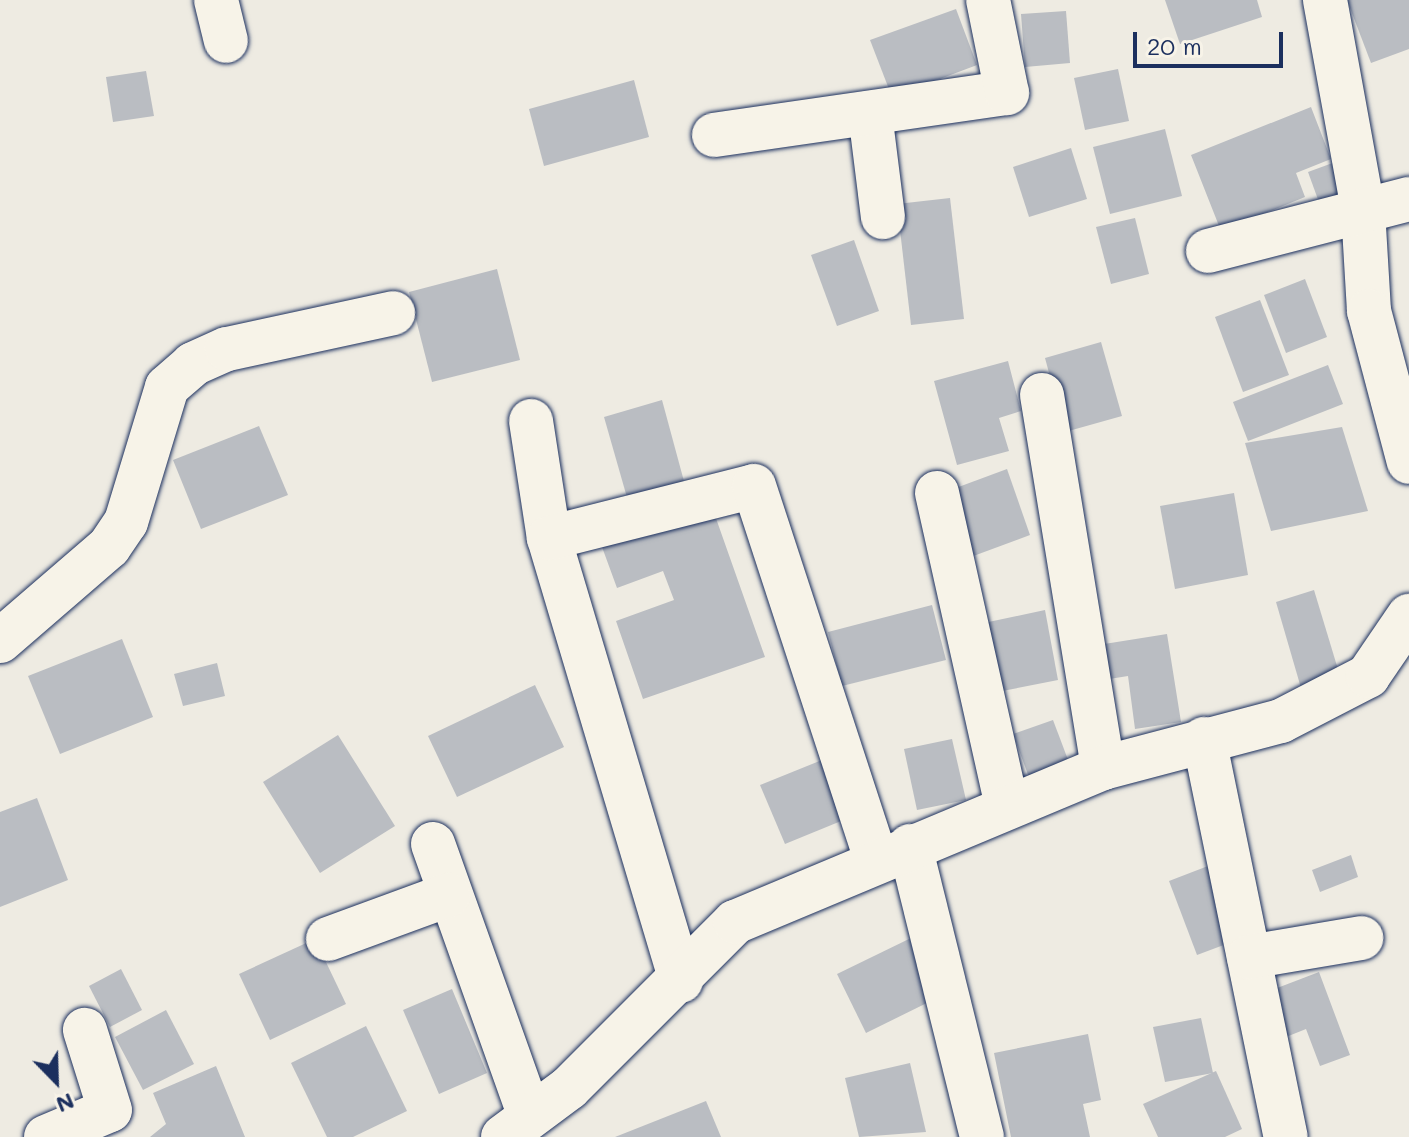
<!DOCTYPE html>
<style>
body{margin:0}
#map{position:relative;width:1409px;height:1137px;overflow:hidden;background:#eeebe2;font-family:Mali,sans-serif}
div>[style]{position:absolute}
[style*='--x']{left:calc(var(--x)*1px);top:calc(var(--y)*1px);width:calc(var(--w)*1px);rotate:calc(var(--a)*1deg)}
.building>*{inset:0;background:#babdc2}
.roads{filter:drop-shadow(0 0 2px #1b2f5e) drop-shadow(0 0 2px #1b2f5e)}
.minor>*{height:44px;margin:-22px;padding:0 22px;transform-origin:22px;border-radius:22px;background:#f7f3e8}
span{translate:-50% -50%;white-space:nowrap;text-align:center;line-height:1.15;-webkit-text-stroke:6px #f7f3e8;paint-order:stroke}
.north{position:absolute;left:16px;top:1041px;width:80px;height:80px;-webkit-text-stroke:6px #f7f3e8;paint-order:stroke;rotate:157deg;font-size:22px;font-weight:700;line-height:32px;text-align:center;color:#1b2f5e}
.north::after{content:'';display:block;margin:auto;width:28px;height:36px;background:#1b2f5e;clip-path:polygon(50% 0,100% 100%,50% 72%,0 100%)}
.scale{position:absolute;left:1133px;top:32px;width:150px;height:36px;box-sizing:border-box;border:4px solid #1b2f5e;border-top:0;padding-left:10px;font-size:24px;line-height:28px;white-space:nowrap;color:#1b2f5e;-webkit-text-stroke:6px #f7f3e8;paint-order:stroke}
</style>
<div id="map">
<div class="building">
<i style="clip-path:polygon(1165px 0,1257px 0,1262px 17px,1180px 44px)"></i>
<i style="clip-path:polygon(1347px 0,1409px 0,1409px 49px,1371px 63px)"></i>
<i style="clip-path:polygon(956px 9px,977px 65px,892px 97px,870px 40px)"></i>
<i style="clip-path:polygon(1066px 11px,1070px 63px,1025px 67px,1021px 14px)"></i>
<i style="clip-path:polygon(1118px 69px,1129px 121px,1085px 130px,1074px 78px)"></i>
<i style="clip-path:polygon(146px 71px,154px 116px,113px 122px,106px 77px)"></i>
<i style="clip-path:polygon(634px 80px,649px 137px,544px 166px,529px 109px)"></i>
<i style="clip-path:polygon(1311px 107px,1331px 159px,1296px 173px,1305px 197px,1221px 231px,1191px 155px)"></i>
<i style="clip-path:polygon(1165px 129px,1182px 196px,1110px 214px,1093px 147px)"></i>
<i style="clip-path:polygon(1071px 148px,1087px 199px,1029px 217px,1013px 167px)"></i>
<i style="clip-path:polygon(1338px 161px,1350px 194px,1320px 205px,1308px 172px)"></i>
<i style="clip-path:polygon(950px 198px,964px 319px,911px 325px,897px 204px)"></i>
<i style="clip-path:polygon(1135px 218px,1149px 274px,1111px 284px,1096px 227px)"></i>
<i style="clip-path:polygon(854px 240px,879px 311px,837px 326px,811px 255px)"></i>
<i style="clip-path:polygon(497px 269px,520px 360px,432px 382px,409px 292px)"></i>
<i style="clip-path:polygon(1305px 279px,1327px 337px,1286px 353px,1264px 295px)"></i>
<i style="clip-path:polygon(1260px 300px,1289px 375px,1243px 392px,1215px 317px)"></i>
<i style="clip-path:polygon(1101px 342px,1122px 416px,1065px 432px,1045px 358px)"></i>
<i style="clip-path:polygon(1008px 361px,1021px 411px,999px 418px,1009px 451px,957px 465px,934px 381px)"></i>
<i style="clip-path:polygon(1328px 365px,1343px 404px,1248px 441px,1233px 402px)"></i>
<i style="clip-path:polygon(662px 400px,685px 485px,628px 501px,604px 417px)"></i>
<i style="clip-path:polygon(259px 426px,288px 495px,201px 529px,173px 460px)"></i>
<i style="clip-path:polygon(1342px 427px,1368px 511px,1271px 531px,1245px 443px)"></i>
<i style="clip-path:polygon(1007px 469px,1030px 535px,968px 558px,945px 492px)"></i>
<i style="clip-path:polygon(1234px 493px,1248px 575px,1175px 589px,1160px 506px)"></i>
<i style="clip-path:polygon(712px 507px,765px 657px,643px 699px,616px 621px,674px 600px,663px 571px,617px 588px,602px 547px)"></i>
<i style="clip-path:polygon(1314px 590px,1340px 676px,1301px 688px,1276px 602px)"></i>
<i style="clip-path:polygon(932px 605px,946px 660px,842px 686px,828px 632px)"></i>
<i style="clip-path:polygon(1045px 610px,1058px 680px,992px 693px,979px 624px)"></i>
<i style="clip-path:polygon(1167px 634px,1181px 722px,1135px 729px,1128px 676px,1103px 680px,1098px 645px)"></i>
<i style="clip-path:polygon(122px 639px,153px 717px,60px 754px,28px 676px)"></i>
<i style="clip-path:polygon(217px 663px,225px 696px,183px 706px,174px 674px)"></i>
<i style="clip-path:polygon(535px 685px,564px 747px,457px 797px,428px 736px)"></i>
<i style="clip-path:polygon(1053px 720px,1070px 765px,1030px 780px,1013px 734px)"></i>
<i style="clip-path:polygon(338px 735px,395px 826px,320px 873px,263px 782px)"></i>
<i style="clip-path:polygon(952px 739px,966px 800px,917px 810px,904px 749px)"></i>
<i style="clip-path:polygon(822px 760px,846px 819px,785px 844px,760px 785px)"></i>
<i style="clip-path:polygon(37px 798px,68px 880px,0 907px,0 812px)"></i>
<i style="clip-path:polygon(1351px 855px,1358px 877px,1320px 892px,1312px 870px)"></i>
<i style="clip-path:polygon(1208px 866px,1237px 940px,1197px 955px,1169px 881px)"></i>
<i style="clip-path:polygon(911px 938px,939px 997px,866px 1033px,837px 974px)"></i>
<i style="clip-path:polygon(315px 939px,346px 1004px,270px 1040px,239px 974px)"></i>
<i style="clip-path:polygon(121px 969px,142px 1010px,110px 1027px,89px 986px)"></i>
<i style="clip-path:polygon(1319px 972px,1350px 1055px,1320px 1066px,1306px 1029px,1281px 1039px,1264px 993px)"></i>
<i style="clip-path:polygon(452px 989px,487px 1073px,439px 1094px,403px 1010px)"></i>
<i style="clip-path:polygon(166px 1010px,194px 1064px,143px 1090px,115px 1037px)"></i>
<i style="clip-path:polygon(1201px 1018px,1213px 1073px,1165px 1082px,1153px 1027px)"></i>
<i style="clip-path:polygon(366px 1026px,407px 1111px,353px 1137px,327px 1137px,291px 1063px)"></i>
<i style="clip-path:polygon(1088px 1034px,1101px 1100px,1083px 1104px,1090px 1137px,1011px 1137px,994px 1053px)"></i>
<i style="clip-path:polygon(910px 1063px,926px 1132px,859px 1137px,845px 1078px)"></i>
<i style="clip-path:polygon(216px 1066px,245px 1137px,150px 1137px,166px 1124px,153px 1093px)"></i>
<i style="clip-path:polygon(1216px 1071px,1242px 1129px,1225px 1137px,1158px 1137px,1143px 1104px)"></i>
<i style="clip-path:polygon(706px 1101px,721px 1137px,615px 1137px)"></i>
</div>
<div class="roads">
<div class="minor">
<i style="--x:216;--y:0;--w:42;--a:76.3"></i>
<i style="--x:1325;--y:0;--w:213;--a:79.7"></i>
<i style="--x:1363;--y:210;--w:101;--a:86.6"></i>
<i style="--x:1369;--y:311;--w:156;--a:75.2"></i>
<i style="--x:870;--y:113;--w:105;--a:82.9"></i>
<i style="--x:714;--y:135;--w:296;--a:-8.2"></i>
<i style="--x:1007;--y:93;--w:95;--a:-101.5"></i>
<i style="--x:1208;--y:251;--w:208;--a:-14.5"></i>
<i style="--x:1042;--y:395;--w:378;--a:80.7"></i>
<i style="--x:531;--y:421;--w:118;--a:81.3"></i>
<i style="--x:549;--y:538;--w:462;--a:73.4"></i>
<i style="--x:937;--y:493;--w:321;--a:77.4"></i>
<i style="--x:549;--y:538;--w:211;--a:-14.2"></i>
<i style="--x:754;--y:486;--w:392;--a:71.9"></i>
<i style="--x:0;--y:641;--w:144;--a:-40.8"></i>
<i style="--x:109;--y:547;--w:30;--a:-56"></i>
<i style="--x:126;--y:522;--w:141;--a:-73.1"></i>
<i style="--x:167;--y:387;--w:35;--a:-41"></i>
<i style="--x:193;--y:364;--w:37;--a:-24"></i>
<i style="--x:227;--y:349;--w:170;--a:-12.2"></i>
<i style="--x:1204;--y:739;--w:406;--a:78.4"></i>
<i style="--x:433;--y:844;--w:289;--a:70.4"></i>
<i style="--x:910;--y:846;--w:300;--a:76.1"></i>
<i style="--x:328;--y:939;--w:128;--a:-20.1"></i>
<i style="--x:1249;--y:957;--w:114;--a:-9.6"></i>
<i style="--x:46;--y:1137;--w:69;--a:-22.9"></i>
<i style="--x:110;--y:1110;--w:84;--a:-107.4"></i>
<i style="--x:503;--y:1137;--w:82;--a:-36.6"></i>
<i style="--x:569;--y:1088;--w:235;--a:-45"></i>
<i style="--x:735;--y:922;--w:399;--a:-22.7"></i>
<i style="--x:1103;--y:768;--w:184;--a:-14.8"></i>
<i style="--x:1281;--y:721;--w:98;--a:-27.3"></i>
<i style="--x:1368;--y:676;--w:73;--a:-55.7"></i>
</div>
</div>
<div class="north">N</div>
<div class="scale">20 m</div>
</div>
